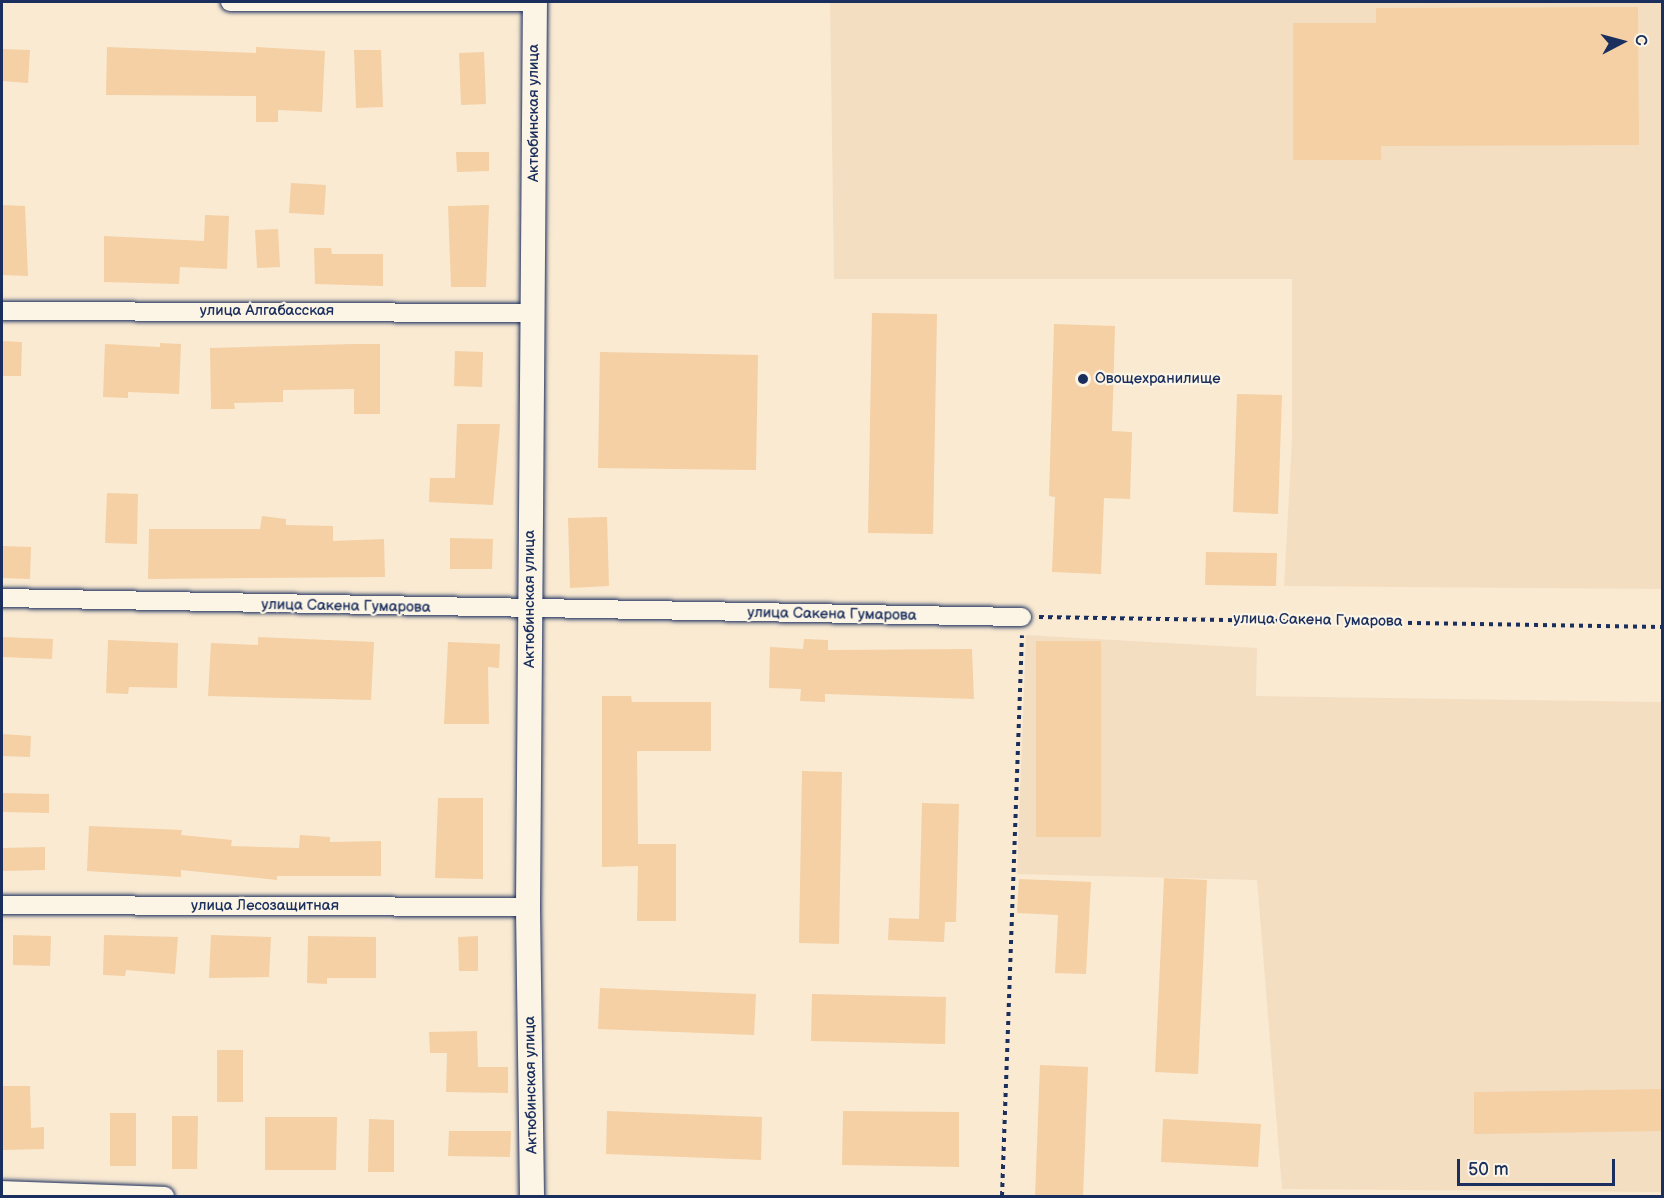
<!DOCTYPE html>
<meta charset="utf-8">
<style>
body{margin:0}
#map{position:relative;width:1664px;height:1198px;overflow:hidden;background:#faead2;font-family:"Balsamiq Sans",sans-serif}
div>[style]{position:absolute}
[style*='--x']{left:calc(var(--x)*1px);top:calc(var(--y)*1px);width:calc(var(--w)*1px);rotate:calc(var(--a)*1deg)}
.built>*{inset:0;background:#f4dec2}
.building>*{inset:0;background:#f4d0a4}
.path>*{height:4px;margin-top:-2px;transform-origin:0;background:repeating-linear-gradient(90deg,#1b2f5e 0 4.5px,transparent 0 9px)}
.roads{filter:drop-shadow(0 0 2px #1b2f5e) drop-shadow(0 0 2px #1b2f5e)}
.street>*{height:18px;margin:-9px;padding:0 9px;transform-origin:9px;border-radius:9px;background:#fcf5e5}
.secondary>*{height:24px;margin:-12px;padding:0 12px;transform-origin:12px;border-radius:12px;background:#fcf5e5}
.dots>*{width:16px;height:16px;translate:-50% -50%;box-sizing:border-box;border:3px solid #fcf5e5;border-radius:50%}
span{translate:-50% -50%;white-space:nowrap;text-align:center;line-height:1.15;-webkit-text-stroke:4.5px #fcf5e5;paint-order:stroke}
.street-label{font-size:15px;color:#1b2f5e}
.poi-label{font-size:15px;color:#1b2f5e}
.left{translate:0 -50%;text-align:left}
.frame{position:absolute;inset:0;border:3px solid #1b2f5e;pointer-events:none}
.north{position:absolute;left:1592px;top:12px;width:60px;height:60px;-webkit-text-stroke:4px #fcf5e5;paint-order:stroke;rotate:84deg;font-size:16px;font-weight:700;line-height:24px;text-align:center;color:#1b2f5e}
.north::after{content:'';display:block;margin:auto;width:21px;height:27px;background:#1b2f5e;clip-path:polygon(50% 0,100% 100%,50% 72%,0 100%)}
.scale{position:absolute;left:1457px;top:1159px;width:158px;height:27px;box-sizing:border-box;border:3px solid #1b2f5e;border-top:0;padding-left:8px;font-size:18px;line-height:21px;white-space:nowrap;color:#1b2f5e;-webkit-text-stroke:4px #fcf5e5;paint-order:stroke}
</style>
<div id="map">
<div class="built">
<i style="clip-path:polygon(830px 2px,1662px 2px,1662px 589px,1284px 586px,1292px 438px,1292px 279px,834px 279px)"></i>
<i style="clip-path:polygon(1026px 635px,1257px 648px,1256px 696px,1662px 702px,1662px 1192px,1282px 1189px,1257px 880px,1017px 874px)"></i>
</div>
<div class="building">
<i style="clip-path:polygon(1638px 7px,1639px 145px,1381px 146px,1381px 160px,1293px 160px,1293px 23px,1376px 23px,1376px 8px)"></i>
<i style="clip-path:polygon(107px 47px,256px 53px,256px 47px,325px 51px,322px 112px,278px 110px,278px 122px,256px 122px,256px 96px,106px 95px)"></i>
<i style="clip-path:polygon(2px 49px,30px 50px,28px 83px,2px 81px)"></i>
<i style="clip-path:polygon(354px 50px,381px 50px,383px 107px,356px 108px)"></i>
<i style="clip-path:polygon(484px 52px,486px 104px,461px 105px,459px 53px)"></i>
<i style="clip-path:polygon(456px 152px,489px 152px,489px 171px,457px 172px)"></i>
<i style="clip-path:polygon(291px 183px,326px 185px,324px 215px,289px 213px)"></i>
<i style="clip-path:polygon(2px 205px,25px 206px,28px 276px,2px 275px)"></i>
<i style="clip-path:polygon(489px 205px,486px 287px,451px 287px,448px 206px)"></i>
<i style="clip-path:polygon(205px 215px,229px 216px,227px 269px,180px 267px,179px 284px,104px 282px,104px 236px,204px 241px)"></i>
<i style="clip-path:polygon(278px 229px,280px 267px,257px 268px,255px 230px)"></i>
<i style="clip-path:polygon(314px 248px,331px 248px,332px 254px,383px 254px,383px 286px,315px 284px)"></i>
<i style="clip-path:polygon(872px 313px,937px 314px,933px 534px,868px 533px)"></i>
<i style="clip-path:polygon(1054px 324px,1115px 326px,1112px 431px,1132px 432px,1130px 499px,1104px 498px,1101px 574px,1052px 572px,1055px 497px,1049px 496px)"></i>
<i style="clip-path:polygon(2px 341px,22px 342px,21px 376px,2px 376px)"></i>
<i style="clip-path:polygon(160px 343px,181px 344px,179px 394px,128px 392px,128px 398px,103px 397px,105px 344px,160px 347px)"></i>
<i style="clip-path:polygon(353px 344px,380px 344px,380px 414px,354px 414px,354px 389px,283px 390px,283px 402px,234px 403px,235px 409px,211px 409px,210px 348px)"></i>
<i style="clip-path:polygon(455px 351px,483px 352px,482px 387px,454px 386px)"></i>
<i style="clip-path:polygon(600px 352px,758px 355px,756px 470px,598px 468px)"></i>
<i style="clip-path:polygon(1237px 394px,1282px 395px,1278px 514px,1233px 512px)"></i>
<i style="clip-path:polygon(457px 424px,500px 424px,493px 505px,429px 502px,430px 478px,455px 478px)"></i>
<i style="clip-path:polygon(107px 493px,138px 494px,137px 544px,105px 543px)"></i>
<i style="clip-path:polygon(262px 516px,286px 519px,286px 525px,333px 526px,333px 541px,384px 539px,385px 577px,148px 579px,149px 529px,260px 529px)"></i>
<i style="clip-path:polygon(607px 517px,609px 586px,570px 588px,568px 518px)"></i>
<i style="clip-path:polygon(450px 538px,493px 539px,492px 569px,450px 569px)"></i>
<i style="clip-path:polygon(2px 546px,31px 547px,30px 579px,2px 578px)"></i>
<i style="clip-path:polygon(1206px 552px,1277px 553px,1276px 586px,1205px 585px)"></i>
<i style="clip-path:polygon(2px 637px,53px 639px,52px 659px,2px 657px)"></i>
<i style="clip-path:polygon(258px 637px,374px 642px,371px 700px,208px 696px,211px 643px,258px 645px)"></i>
<i style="clip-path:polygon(804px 639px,828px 640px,828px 650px,972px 649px,974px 699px,825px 694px,825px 702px,800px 701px,801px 689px,769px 688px,770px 647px,803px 649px)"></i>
<i style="clip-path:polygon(108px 640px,178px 643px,177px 688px,129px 687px,128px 694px,106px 693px)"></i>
<i style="clip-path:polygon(1036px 641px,1101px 641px,1101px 837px,1036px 837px)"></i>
<i style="clip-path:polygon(448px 642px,500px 644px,499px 668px,488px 667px,489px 724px,444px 724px)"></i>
<i style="clip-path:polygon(602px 696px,631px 696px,632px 702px,711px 702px,711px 751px,637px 751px,638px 844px,676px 844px,676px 921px,637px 921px,638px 866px,602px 867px)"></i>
<i style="clip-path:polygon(2px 734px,31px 736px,30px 757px,2px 756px)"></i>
<i style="clip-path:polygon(802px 771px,842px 772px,839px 944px,799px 943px)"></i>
<i style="clip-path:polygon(2px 793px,49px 794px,49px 813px,2px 812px)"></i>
<i style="clip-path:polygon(438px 798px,483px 798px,483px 879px,435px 878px)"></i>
<i style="clip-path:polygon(922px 803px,959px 804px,956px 922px,945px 922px,944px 942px,888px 940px,889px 918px,919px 919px)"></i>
<i style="clip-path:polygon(89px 826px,182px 830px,181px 835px,232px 840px,231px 846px,299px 848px,300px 835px,330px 837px,330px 842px,381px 841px,381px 876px,277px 876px,277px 880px,181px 870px,181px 877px,87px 871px)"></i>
<i style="clip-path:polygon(45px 847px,45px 870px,2px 871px,2px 848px)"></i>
<i style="clip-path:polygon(1164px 878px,1207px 880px,1198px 1074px,1155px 1072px)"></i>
<i style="clip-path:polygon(1019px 879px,1091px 882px,1086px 974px,1055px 973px,1058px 915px,1017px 913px)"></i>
<i style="clip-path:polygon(13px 935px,51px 936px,50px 966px,13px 965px)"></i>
<i style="clip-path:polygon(104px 935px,178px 937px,175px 974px,126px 970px,125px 976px,103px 975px)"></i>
<i style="clip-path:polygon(211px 935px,271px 937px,269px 977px,209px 978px)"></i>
<i style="clip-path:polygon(308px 936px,376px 937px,376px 978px,327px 978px,327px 984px,307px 983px)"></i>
<i style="clip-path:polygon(478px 936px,478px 971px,459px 971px,458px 937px)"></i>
<i style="clip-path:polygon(600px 988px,756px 994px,754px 1035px,598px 1029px)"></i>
<i style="clip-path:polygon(812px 994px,946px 997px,945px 1044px,811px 1041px)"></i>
<i style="clip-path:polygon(477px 1031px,478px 1067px,508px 1067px,508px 1093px,446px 1092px,447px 1053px,430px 1053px,429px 1032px)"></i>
<i style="clip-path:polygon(217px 1050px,243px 1050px,243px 1102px,217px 1102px)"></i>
<i style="clip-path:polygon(1040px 1065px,1088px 1067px,1083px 1197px,1035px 1197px)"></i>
<i style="clip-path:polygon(2px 1086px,30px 1086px,31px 1128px,44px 1127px,44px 1149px,2px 1150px)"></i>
<i style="clip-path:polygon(1662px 1089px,1662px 1131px,1474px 1134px,1474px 1092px)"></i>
<i style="clip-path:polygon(607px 1111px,762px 1117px,761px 1160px,606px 1154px)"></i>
<i style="clip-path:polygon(843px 1111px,959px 1112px,959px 1167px,842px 1165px)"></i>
<i style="clip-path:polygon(110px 1113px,136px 1113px,136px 1166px,110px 1166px)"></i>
<i style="clip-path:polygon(172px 1116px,198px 1116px,197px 1169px,172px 1169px)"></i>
<i style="clip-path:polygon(265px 1117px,337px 1117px,336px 1170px,265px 1170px)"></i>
<i style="clip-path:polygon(369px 1119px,394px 1120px,394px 1172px,368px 1172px)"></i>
<i style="clip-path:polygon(1163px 1119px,1261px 1124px,1258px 1167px,1161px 1162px)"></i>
<i style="clip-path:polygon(449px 1131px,511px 1131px,510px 1157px,448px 1156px)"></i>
</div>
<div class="path">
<i style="--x:1039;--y:617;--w:623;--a:0.92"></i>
<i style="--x:1002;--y:1196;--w:561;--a:-87.96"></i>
</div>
<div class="roads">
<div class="street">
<i style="--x:230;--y:2;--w:303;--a:0"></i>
<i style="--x:2;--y:311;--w:530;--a:0.22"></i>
<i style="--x:2;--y:598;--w:1020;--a:1.07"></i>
<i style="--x:2;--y:905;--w:526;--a:0.22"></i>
<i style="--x:2;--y:1190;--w:163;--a:2.1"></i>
</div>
<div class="secondary">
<i style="--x:532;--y:1196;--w:289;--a:-90.8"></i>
<i style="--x:528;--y:907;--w:905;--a:-89.56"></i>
</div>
</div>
<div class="dots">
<i style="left:1083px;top:379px;background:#1b2f5e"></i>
</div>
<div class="street-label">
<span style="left:534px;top:113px;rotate:-90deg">Актюбинская улица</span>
<span style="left:267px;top:311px">улица Алгабасская</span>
<span style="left:530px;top:599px;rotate:-90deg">Актюбинская улица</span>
<span style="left:346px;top:606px;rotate:1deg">улица Сакена Гумарова</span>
<span style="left:832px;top:614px;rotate:1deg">улица Сакена Гумарова</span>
<span style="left:1318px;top:620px;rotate:1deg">улица Сакена Гумарова</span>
<span style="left:265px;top:906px">улица Лесозащитная</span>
<span style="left:531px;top:1085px;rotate:-91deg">Актюбинская улица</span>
</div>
<div class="poi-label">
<span class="left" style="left:1095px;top:379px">Овощехранилище</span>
</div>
<div class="frame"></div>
<div class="north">С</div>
<div class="scale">50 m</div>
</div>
